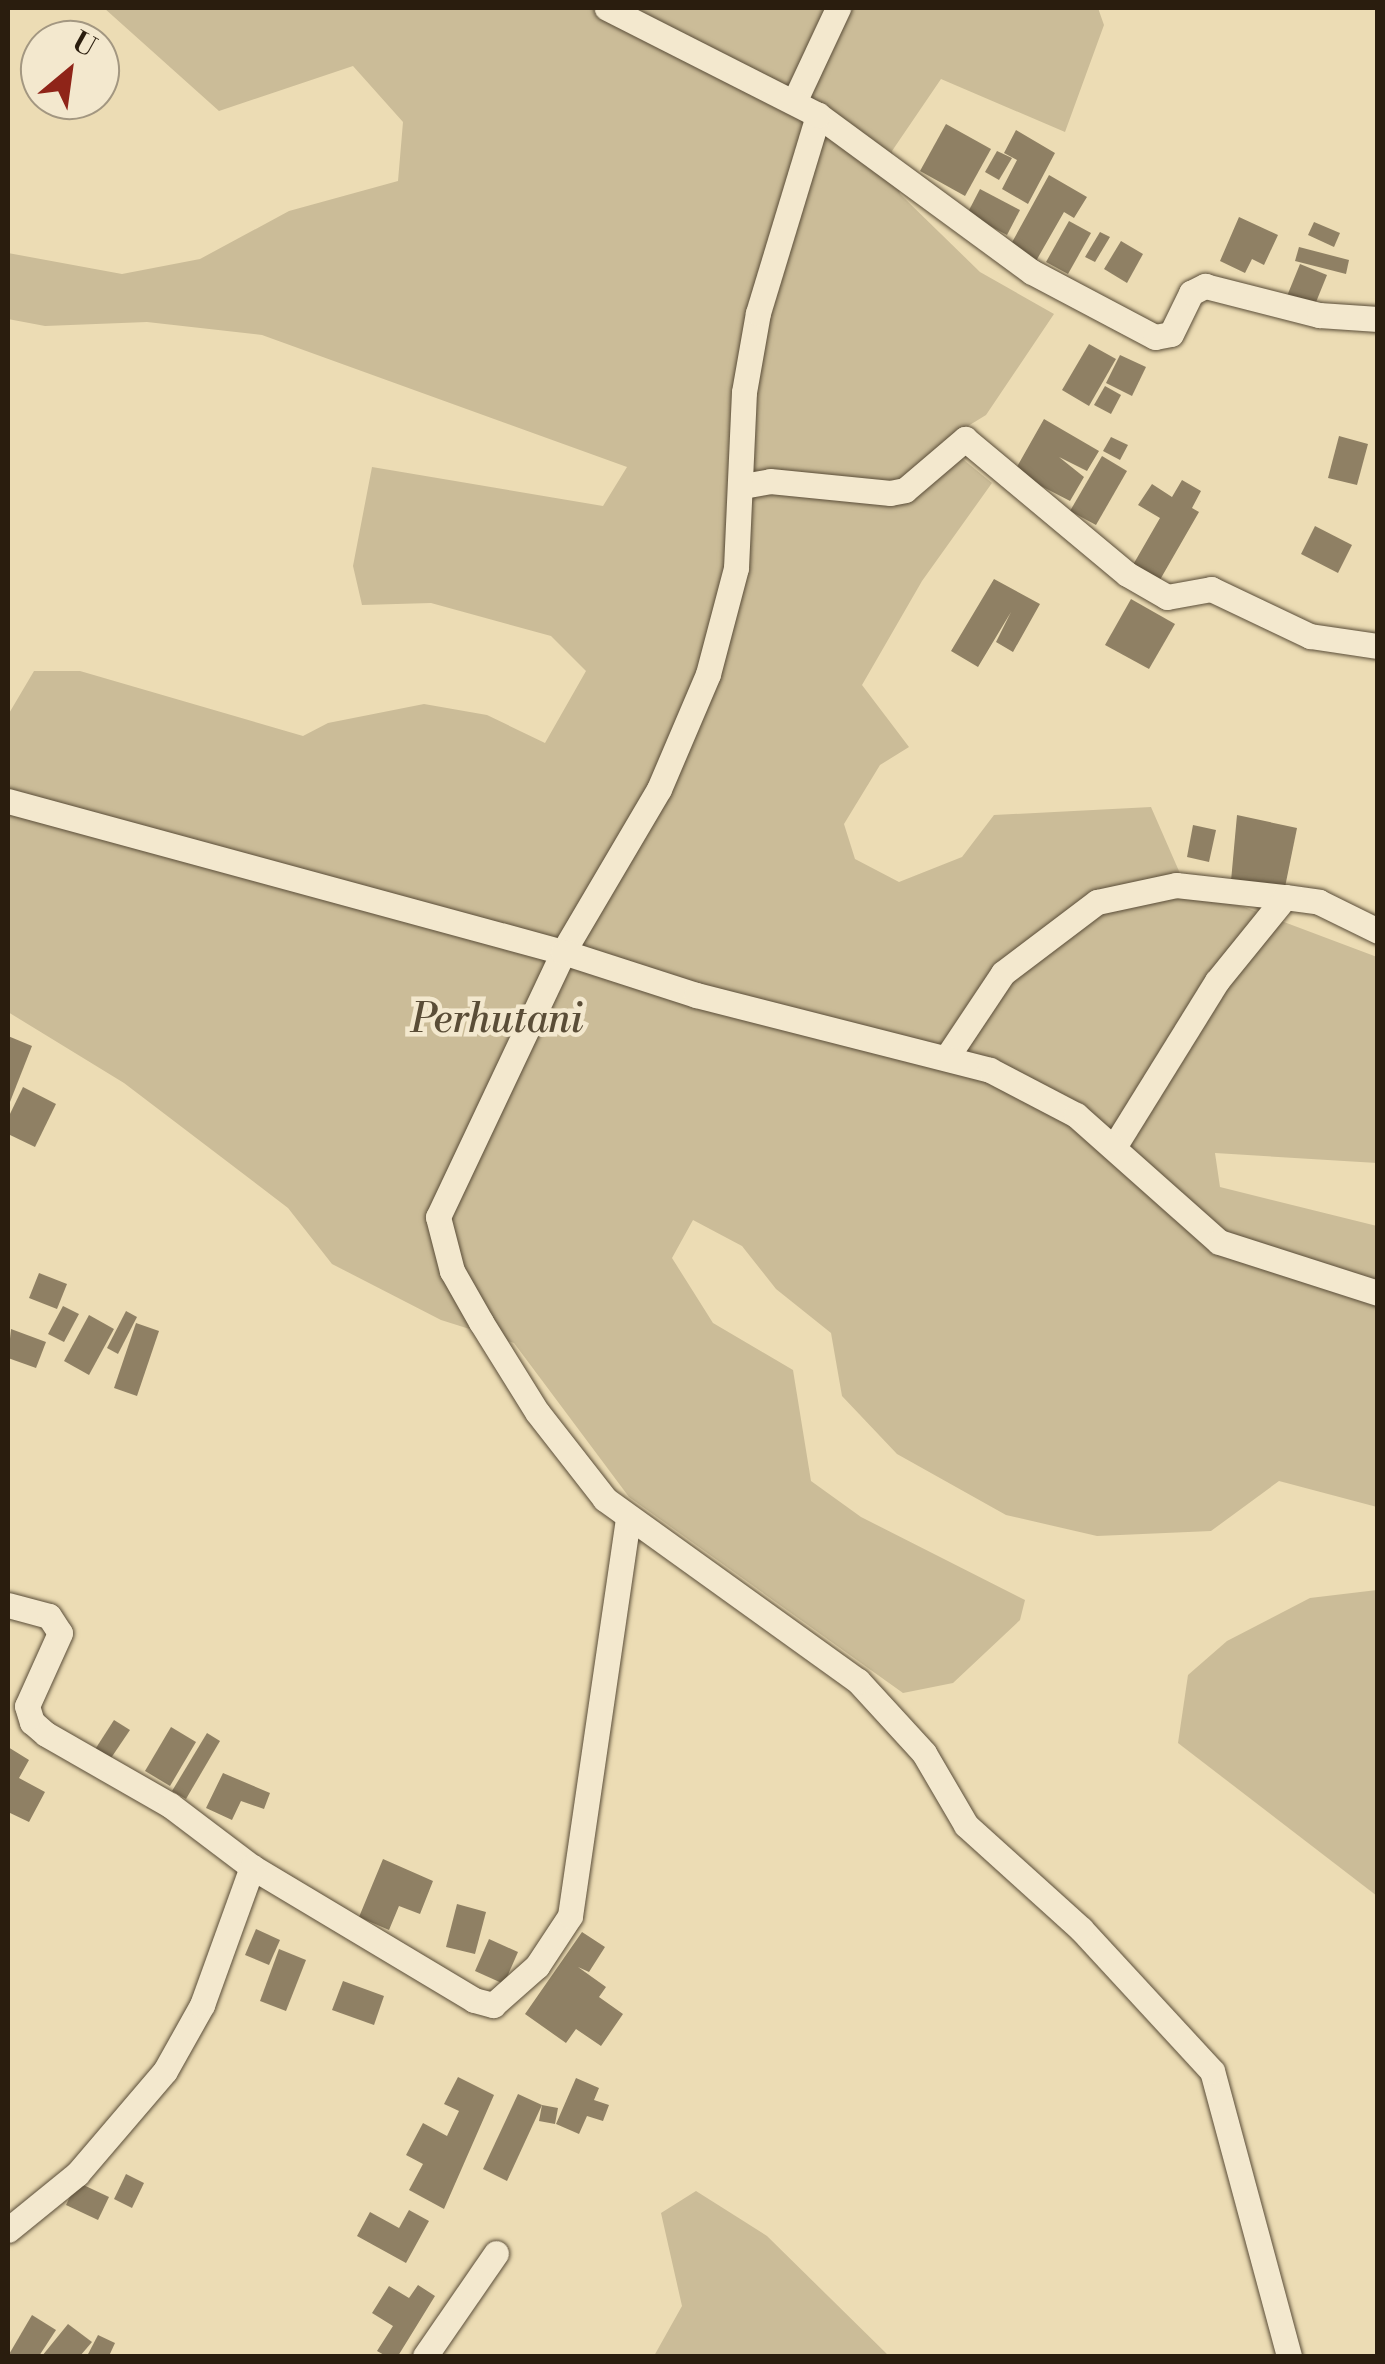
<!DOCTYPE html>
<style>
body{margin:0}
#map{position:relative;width:1385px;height:2364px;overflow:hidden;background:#ecdcb4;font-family:"Libre Bodoni",serif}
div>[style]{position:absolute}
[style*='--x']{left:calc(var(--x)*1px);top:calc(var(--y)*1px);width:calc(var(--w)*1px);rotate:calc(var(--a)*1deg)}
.green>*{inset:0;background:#cbbc98}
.building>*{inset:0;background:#8f8064}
.roads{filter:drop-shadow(0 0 2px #5a4d38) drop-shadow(0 0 2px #5a4d38)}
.minor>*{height:25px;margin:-12.5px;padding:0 12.5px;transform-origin:12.5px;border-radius:12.5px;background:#f3e8ce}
span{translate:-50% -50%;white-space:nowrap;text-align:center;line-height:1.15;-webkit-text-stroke:9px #f3e8ce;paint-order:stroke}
.park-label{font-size:40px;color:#5a4d37;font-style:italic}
.frame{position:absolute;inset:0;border:10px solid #2a1d0e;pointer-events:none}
.north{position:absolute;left:20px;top:20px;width:100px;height:100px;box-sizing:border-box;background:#f3e8ce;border:2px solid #a39781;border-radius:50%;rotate:29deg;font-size:28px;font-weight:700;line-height:40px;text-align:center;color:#2a1d0e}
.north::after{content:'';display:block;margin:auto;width:35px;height:45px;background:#8f2418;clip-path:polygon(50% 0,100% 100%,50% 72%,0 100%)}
</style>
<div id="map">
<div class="green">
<i style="clip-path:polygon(104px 8px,1098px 8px,1104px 25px,1065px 132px,941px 79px,892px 151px,900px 194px,980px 272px,1054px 314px,986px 415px,942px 442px,992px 483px,922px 581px,862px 685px,909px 747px,880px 765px,844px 824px,855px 859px,899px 882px,962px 857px,994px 815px,1151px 807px,1189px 894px,1244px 907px,1377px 957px,1377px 1163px,1215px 1153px,1220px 1187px,1377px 1226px,1377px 1507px,1279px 1481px,1211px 1531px,1097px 1536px,1006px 1515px,897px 1454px,842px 1396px,831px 1333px,776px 1289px,742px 1246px,693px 1220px,672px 1258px,713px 1323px,793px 1370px,811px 1481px,861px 1517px,1025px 1600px,1020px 1620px,953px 1683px,903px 1693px,629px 1497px,514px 1343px,441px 1320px,332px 1264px,288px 1208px,124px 1083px,8px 1012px,8px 715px,34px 671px,80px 671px,303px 736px,328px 723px,424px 704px,487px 715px,545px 743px,586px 671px,551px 636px,431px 603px,362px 605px,353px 566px,372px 467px,603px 506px,627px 467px,262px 335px,147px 322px,45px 326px,8px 319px,8px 253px,122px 274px,200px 259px,289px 211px,398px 181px,403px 122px,353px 66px,219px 111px)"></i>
<i style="clip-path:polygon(1377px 1590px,1378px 1590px,1377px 1896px,1178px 1743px,1188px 1675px,1227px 1641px,1310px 1598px)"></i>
<i style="clip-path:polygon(696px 2191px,767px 2236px,889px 2356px,654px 2356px,682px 2306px,661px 2213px)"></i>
</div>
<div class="building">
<i style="clip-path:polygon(946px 124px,991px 149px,965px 196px,920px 171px)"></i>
<i style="clip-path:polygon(1016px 130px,1055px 153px,1028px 204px,1002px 189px,1017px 160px,1004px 153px)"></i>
<i style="clip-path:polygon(997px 151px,1012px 158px,999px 180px,985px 172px)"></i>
<i style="clip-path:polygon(1049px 175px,1087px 197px,1074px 218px,1064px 212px,1036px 261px,1010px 246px)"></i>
<i style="clip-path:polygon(980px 189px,1020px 210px,1007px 235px,967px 214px)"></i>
<i style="clip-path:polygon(1239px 217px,1278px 235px,1264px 265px,1252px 259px,1245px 273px,1220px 261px)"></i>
<i style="clip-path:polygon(1069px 221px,1091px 233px,1068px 274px,1046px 262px)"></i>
<i style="clip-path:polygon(1314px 222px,1340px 233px,1334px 247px,1308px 235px)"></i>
<i style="clip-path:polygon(1100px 232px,1110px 237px,1095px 262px,1085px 257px)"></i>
<i style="clip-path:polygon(1121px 241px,1143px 254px,1127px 283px,1104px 269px)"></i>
<i style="clip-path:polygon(1299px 247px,1349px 260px,1346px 274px,1295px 261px)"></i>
<i style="clip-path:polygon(1300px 264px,1327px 275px,1314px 307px,1287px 296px)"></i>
<i style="clip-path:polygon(1089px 344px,1116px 359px,1089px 406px,1062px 390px)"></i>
<i style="clip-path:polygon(1120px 355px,1146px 367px,1132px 396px,1106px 383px)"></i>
<i style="clip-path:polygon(1105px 386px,1121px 395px,1111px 414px,1094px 405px)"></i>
<i style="clip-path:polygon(1044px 419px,1099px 451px,1087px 471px,1059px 457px,1084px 477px,1070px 501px,1014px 472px)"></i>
<i style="clip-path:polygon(1339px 436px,1368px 444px,1357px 485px,1328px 478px)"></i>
<i style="clip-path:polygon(1111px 437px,1128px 445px,1120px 460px,1103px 451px)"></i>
<i style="clip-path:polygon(1102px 456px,1127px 471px,1096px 525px,1070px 511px)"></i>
<i style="clip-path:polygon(1182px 480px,1201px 491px,1192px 508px,1199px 512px,1157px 585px,1130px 570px,1160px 518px,1138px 505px,1152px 484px,1172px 497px)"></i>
<i style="clip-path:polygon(1315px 526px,1352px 545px,1338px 573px,1301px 554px)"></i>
<i style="clip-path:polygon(994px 579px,1040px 604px,1013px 652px,996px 642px,1011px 612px,978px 667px,951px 651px)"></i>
<i style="clip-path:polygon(1131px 599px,1175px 624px,1149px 669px,1105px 645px)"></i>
<i style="clip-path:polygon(1237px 815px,1297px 828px,1284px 892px,1231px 881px)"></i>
<i style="clip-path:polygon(1193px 825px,1216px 830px,1209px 862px,1187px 857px)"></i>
<i style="clip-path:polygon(8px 1036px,32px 1046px,8px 1107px)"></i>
<i style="clip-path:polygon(23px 1087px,56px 1104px,35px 1147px,8px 1134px,8px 1118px)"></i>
<i style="clip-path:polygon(39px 1273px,67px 1284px,57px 1309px,29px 1298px)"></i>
<i style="clip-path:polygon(63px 1306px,79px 1314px,64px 1342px,48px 1334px)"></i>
<i style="clip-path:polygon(126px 1311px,137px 1317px,118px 1354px,107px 1348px)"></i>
<i style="clip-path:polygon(89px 1315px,114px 1329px,89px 1375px,64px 1361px)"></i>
<i style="clip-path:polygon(136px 1323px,159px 1331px,137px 1396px,114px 1388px)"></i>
<i style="clip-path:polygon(11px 1329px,46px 1342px,36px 1368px,8px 1358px)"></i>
<i style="clip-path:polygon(114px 1720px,130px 1730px,109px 1761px,94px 1751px)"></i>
<i style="clip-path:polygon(171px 1727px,196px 1742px,170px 1786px,145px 1771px)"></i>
<i style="clip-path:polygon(207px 1733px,220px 1741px,186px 1799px,172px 1791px)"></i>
<i style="clip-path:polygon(8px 1747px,29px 1760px,19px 1778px,45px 1792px,29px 1822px,8px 1812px)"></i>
<i style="clip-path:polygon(223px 1773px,270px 1793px,264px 1809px,241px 1801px,232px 1820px,206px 1808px)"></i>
<i style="clip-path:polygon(383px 1859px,433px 1881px,420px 1914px,399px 1906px,389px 1930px,359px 1917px)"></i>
<i style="clip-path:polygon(457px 1904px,486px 1912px,475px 1954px,446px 1947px)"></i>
<i style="clip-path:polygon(256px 1929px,280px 1940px,269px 1965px,245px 1955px)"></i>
<i style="clip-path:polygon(582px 1932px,605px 1947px,589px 1972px,578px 1967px,606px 1987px,599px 1997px,623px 2014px,601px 2046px,576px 2029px,566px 2043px,525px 2014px)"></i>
<i style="clip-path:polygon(489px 1939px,518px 1952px,504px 1984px,475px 1971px)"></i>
<i style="clip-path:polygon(279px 1949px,306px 1960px,286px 2011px,260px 2001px)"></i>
<i style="clip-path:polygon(343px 1981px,384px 1996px,374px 2025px,332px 2010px)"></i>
<i style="clip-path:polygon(458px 2077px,494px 2095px,444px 2209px,409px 2190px,423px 2164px,406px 2155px,423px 2123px,447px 2136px,459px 2111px,444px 2104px)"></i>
<i style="clip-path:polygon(576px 2078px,599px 2088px,594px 2100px,609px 2105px,603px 2121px,587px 2116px,579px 2134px,556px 2124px)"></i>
<i style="clip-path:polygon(518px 2094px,542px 2105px,507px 2181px,483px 2169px)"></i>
<i style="clip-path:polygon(542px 2105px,558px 2108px,555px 2124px,539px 2121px)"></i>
<i style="clip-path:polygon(126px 2174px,144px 2183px,132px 2208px,114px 2199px)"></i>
<i style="clip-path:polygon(77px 2182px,109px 2197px,98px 2220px,66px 2205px)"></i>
<i style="clip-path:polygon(409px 2210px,429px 2221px,406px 2263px,357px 2236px,370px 2212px,399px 2228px)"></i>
<i style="clip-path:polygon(418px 2285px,435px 2296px,398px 2356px,386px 2356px,377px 2351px,393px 2326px,372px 2313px,389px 2286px,409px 2298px)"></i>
<i style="clip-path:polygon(32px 2315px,56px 2330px,39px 2356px,8px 2356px)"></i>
<i style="clip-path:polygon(68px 2324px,92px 2342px,80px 2356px,42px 2356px)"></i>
<i style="clip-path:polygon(98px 2335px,115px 2343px,109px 2356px,87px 2356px)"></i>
</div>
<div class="roads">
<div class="minor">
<i style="--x:795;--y:100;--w:102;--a:-64.9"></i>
<i style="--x:818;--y:115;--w:265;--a:36.3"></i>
<i style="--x:1032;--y:272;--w:139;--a:27.9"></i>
<i style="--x:1155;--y:337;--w:16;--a:-11"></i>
<i style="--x:1171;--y:334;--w:46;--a:-64"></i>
<i style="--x:1191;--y:293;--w:16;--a:-27"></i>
<i style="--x:1205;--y:286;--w:118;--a:14.3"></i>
<i style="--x:1319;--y:315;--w:59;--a:3.9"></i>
<i style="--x:743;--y:486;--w:27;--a:-10"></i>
<i style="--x:770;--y:481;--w:121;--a:5.7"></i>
<i style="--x:890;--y:493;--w:15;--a:-11"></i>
<i style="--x:905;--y:490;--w:79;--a:-40.4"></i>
<i style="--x:965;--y:439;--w:211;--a:39.8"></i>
<i style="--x:1127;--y:574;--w:46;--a:29.9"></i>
<i style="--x:1167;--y:597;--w:45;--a:-10.3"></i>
<i style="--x:1211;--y:589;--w:110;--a:25.4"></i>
<i style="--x:1310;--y:636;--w:69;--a:8.4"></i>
<i style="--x:8;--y:801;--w:575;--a:15.22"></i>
<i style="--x:563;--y:952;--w:189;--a:-59.5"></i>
<i style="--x:659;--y:789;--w:125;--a:-66.9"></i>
<i style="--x:708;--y:674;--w:110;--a:-75.2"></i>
<i style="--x:736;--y:568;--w:176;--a:-87.4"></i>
<i style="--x:744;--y:392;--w:80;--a:-80"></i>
<i style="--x:758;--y:313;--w:207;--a:-73.1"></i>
<i style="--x:818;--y:115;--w:237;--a:-153.1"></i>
<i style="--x:949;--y:1054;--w:97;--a:-56.3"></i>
<i style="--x:1003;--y:973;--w:118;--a:-37.1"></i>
<i style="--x:1097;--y:902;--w:81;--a:-12.1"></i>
<i style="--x:1176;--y:885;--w:110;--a:6.3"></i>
<i style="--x:1114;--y:1147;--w:195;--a:-58.2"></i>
<i style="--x:1217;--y:981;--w:108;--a:-51"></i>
<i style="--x:1285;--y:897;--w:34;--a:8"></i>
<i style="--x:1319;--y:902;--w:66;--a:26.2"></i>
<i style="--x:8;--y:1605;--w:42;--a:15"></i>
<i style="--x:49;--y:1616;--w:20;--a:57"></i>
<i style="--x:60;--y:1633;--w:80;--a:114.3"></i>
<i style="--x:27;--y:1706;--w:17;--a:73"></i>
<i style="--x:32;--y:1722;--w:18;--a:41"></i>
<i style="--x:46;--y:1734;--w:143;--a:29.8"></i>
<i style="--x:170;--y:1805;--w:103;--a:37.1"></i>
<i style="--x:252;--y:1867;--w:259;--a:30.9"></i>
<i style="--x:474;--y:2000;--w:20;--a:15"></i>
<i style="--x:493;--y:2005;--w:59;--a:-41.6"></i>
<i style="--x:537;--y:1966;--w:60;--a:-56.6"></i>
<i style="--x:570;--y:1916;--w:400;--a:-81.7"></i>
<i style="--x:8;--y:2230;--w:89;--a:-39.1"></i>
<i style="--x:77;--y:2174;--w:135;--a:-49.5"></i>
<i style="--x:165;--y:2071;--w:76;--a:-60.7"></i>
<i style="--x:202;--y:2005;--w:147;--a:-70.1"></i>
<i style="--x:425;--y:2356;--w:125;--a:-55.4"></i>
<i style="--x:1289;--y:2356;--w:295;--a:-105.1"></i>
<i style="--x:1212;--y:2071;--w:193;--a:-132.7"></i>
<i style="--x:1081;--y:1929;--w:155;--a:-137.9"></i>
<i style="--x:966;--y:1825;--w:83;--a:-120.3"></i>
<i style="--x:924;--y:1753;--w:98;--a:-132.5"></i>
<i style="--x:858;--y:1681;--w:312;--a:-144.3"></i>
<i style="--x:605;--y:1499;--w:110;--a:-128"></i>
<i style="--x:537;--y:1412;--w:106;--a:-121.9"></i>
<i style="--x:481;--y:1322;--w:59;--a:-119.6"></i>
<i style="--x:452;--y:1271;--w:56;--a:-104.5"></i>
<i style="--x:438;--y:1217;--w:293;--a:-64.7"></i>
<i style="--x:563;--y:952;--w:140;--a:17.9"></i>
<i style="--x:696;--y:995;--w:303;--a:14.3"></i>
<i style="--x:990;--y:1070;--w:97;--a:27.6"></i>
<i style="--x:1076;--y:1115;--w:191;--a:41.6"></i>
<i style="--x:1219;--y:1242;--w:167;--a:17.8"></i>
</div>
</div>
<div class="park-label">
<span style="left:497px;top:1020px">Perhutani</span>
</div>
<div class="frame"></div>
<div class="north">U</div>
</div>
